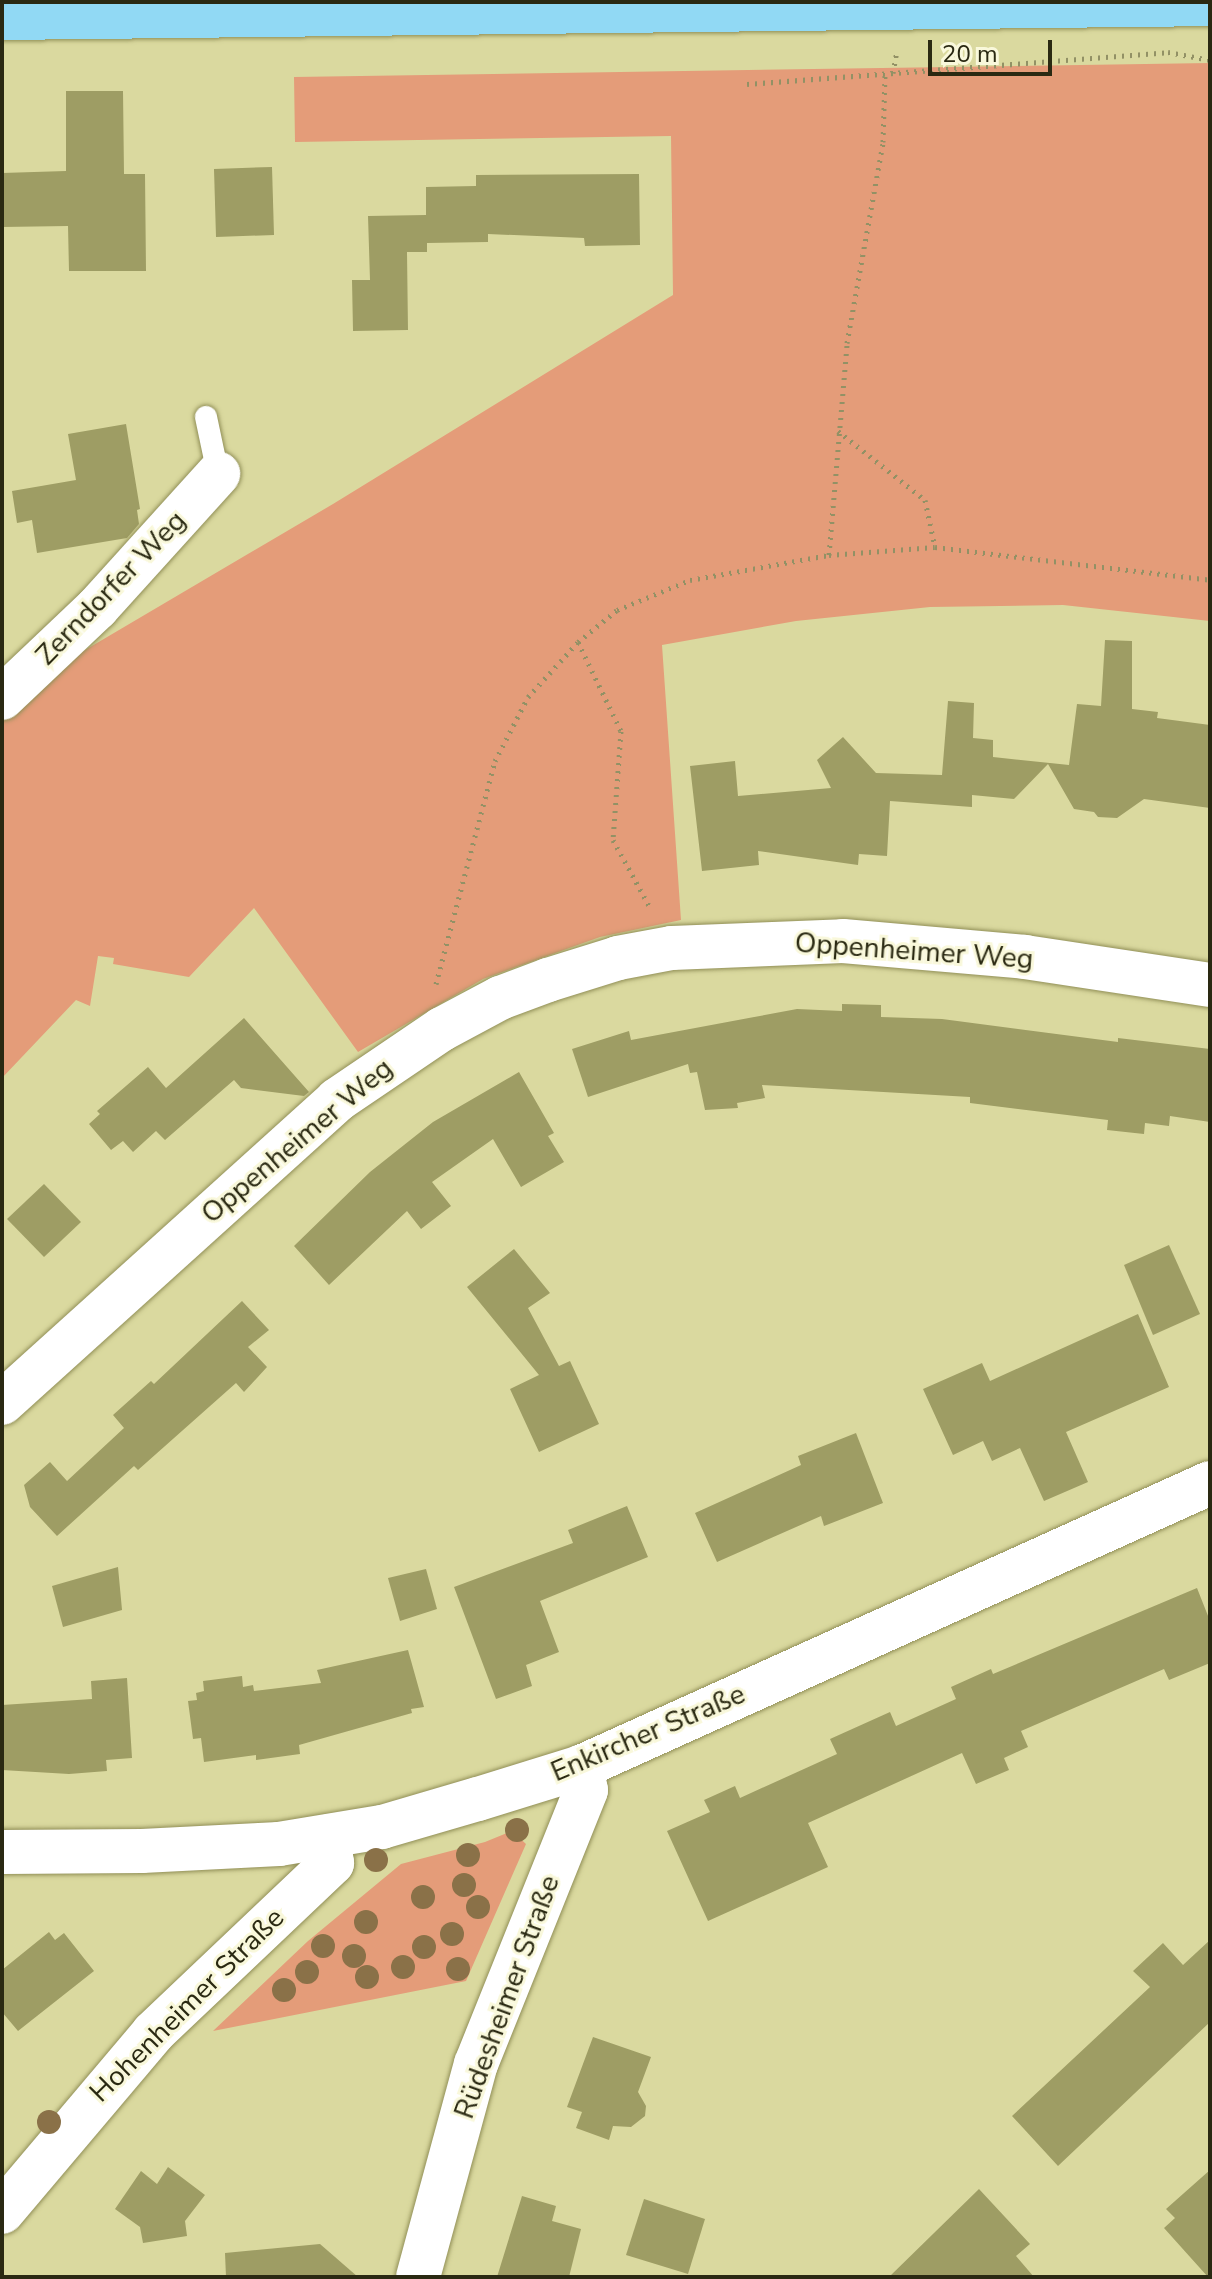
<!DOCTYPE html>
<meta charset="utf-8">
<style>
body{margin:0}
#map{position:relative;width:1212px;height:2279px;overflow:hidden;background:#dad99f;font-family:"Nunito Sans",sans-serif}
div>[style]{position:absolute}
[style*='--x']{left:calc(var(--x)*1px);top:calc(var(--y)*1px);width:calc(var(--w)*1px);rotate:calc(var(--a)*1deg)}
.green>*{inset:0;background:#e49c79}
.building>*{inset:0;background:#9e9d64}
.path>*{height:5px;margin-top:-2.5px;transform-origin:0;background:repeating-linear-gradient(90deg,#929165 0 2px,transparent 0 8px)}
.roads{filter:drop-shadow(0 0 2px #918f57) drop-shadow(0 0 2px #918f57)}
.lane>*{height:22px;margin:-11px;padding:0 11px;transform-origin:11px;border-radius:11px;background:#fff}
.street>*{height:44px;margin:-22px;padding:0 22px;transform-origin:22px;border-radius:22px;background:#fff}
.primary>*{height:44px;margin:-22px;padding:0 22px;transform-origin:22px;border-radius:22px;background:#91d9f4}
.trees>*{width:24px;height:24px;margin:-12px;border-radius:50%;background:#8a7148}
span{translate:-50% -50%;white-space:nowrap;text-align:center;line-height:1.15;-webkit-text-stroke:6px #f9f8db;paint-order:stroke}
.street-label{font-size:28px;color:#2a2912}
.frame{position:absolute;inset:0;border:4px solid #2a2912;pointer-events:none}
.scale{position:absolute;left:928px;top:40px;width:124px;height:36px;box-sizing:border-box;border:4px solid #2a2912;border-top:0;padding-left:10px;font-size:24px;line-height:28px;white-space:nowrap;color:#2a2912;-webkit-text-stroke:6px #f9f8db;paint-order:stroke}
</style>
<div id="map">
<div class="green">
<i style="clip-path:polygon(1210px 63px,1210px 621px,1063px 605px,930px 607px,796px 621px,662px 645px,681px 920px,600px 937px,483px 979px,358px 1052px,254px 908px,189px 977px,113px 964px,114px 958px,98px 956px,90px 1006px,76px 1000px,2px 1078px,2px 713px,41px 676px,333px 504px,673px 295px,671px 136px,295px 142px,294px 77px)"></i>
<i style="clip-path:polygon(512px 1831px,526px 1844px,466px 1981px,213px 2031px,308px 1941px,401px 1864px,485px 1842px)"></i>
</div>
<div class="building">
<i style="clip-path:polygon(66px 91px,123px 91px,124px 174px,145px 174px,146px 271px,69px 271px,68px 226px,2px 227px,2px 173px,66px 171px)"></i>
<i style="clip-path:polygon(272px 167px,274px 235px,216px 237px,214px 169px)"></i>
<i style="clip-path:polygon(639px 174px,640px 245px,585px 246px,584px 238px,488px 234px,488px 242px,427px 243px,427px 252px,407px 252px,408px 330px,353px 331px,352px 280px,370px 280px,368px 216px,426px 215px,426px 187px,476px 186px,476px 175px)"></i>
<i style="clip-path:polygon(126px 424px,140px 509px,137px 510px,139px 524px,127px 538px,37px 553px,32px 520px,17px 523px,12px 491px,76px 480px,68px 434px)"></i>
<i style="clip-path:polygon(1105px 640px,1132px 641px,1132px 709px,1158px 712px,1157px 718px,1210px 725px,1210px 808px,1144px 799px,1117px 818px,1098px 817px,1094px 812px,1074px 809px,1048px 764px,1014px 799px,972px 795px,972px 807px,890px 801px,887px 856px,859px 854px,858px 865px,758px 851px,759px 865px,702px 871px,690px 766px,735px 761px,738px 796px,831px 788px,817px 760px,843px 737px,876px 773px,942px 775px,948px 701px,974px 703px,973px 738px,993px 740px,993px 757px,1069px 765px,1077px 704px,1101px 706px)"></i>
<i style="clip-path:polygon(842px 1004px,881px 1005px,881px 1017px,942px 1019px,1118px 1042px,1118px 1038px,1210px 1049px,1210px 1122px,1170px 1116px,1169px 1126px,1145px 1123px,1144px 1134px,1107px 1130px,1108px 1120px,970px 1103px,970px 1097px,762px 1085px,765px 1098px,737px 1103px,738px 1108px,705px 1110px,697px 1072px,690px 1073px,688px 1064px,588px 1097px,572px 1049px,629px 1031px,631px 1040px,797px 1009px,842px 1011px)"></i>
<i style="clip-path:polygon(244px 1018px,309px 1092px,304px 1096px,241px 1088px,234px 1080px,165px 1140px,156px 1131px,133px 1152px,123px 1141px,111px 1150px,89px 1124px,100px 1114px,97px 1111px,148px 1067px,166px 1088px)"></i>
<i style="clip-path:polygon(519px 1072px,554px 1133px,548px 1136px,564px 1162px,521px 1187px,493px 1139px,432px 1182px,451px 1206px,421px 1229px,407px 1211px,329px 1285px,294px 1246px,370px 1172px,433px 1122px)"></i>
<i style="clip-path:polygon(44px 1184px,81px 1222px,44px 1257px,7px 1219px)"></i>
<i style="clip-path:polygon(1169px 1245px,1200px 1314px,1153px 1335px,1124px 1265px)"></i>
<i style="clip-path:polygon(514px 1249px,550px 1293px,528px 1308px,559px 1366px,570px 1361px,599px 1424px,539px 1452px,510px 1389px,539px 1375px,467px 1287px)"></i>
<i style="clip-path:polygon(242px 1301px,269px 1330px,248px 1347px,267px 1367px,244px 1392px,236px 1383px,138px 1470px,134px 1466px,57px 1536px,30px 1507px,24px 1485px,50px 1462px,67px 1481px,124px 1428px,113px 1415px,151px 1381px,154px 1384px)"></i>
<i style="clip-path:polygon(1138px 1314px,1169px 1387px,1066px 1432px,1088px 1482px,1044px 1501px,1020px 1448px,992px 1461px,983px 1441px,953px 1455px,923px 1389px,982px 1363px,990px 1381px)"></i>
<i style="clip-path:polygon(856px 1433px,883px 1503px,824px 1526px,821px 1516px,717px 1562px,695px 1513px,801px 1465px,798px 1456px)"></i>
<i style="clip-path:polygon(627px 1506px,648px 1557px,540px 1601px,559px 1652px,526px 1665px,532px 1686px,496px 1699px,454px 1587px,573px 1543px,568px 1530px)"></i>
<i style="clip-path:polygon(118px 1567px,122px 1610px,63px 1627px,52px 1586px)"></i>
<i style="clip-path:polygon(426px 1569px,437px 1609px,400px 1621px,388px 1578px)"></i>
<i style="clip-path:polygon(1197px 1588px,1210px 1621px,1210px 1663px,1169px 1680px,1164px 1669px,1021px 1731px,1028px 1747px,1004px 1758px,1009px 1770px,976px 1784px,962px 1753px,808px 1823px,828px 1867px,708px 1921px,667px 1831px,710px 1812px,704px 1800px,735px 1786px,740px 1798px,837px 1754px,830px 1739px,890px 1712px,896px 1726px,956px 1699px,951px 1687px,991px 1669px,993px 1674px)"></i>
<i style="clip-path:polygon(408px 1650px,424px 1707px,411px 1709px,412px 1713px,299px 1745px,300px 1754px,256px 1760px,256px 1755px,204px 1762px,201px 1738px,193px 1739px,188px 1701px,197px 1700px,196px 1693px,204px 1691px,203px 1681px,242px 1676px,243px 1687px,253px 1685px,254px 1691px,321px 1683px,317px 1670px)"></i>
<i style="clip-path:polygon(127px 1678px,132px 1758px,106px 1760px,107px 1771px,69px 1774px,2px 1770px,2px 1705px,92px 1699px,91px 1681px)"></i>
<i style="clip-path:polygon(49px 1932px,55px 1940px,64px 1933px,94px 1971px,18px 2031px,2px 2012px,2px 1970px)"></i>
<i style="clip-path:polygon(1210px 1940px,1210px 2022px,1058px 2166px,1012px 2116px,1150px 1987px,1133px 1971px,1163px 1943px,1183px 1965px)"></i>
<i style="clip-path:polygon(593px 2037px,651px 2057px,638px 2092px,646px 2106px,645px 2116px,631px 2127px,613px 2126px,609px 2140px,576px 2128px,582px 2112px,567px 2107px)"></i>
<i style="clip-path:polygon(168px 2167px,205px 2195px,185px 2221px,187px 2236px,143px 2243px,140px 2227px,115px 2209px,141px 2171px,157px 2184px)"></i>
<i style="clip-path:polygon(1210px 2170px,1210px 2277px,1208px 2277px,1164px 2228px,1175px 2218px,1166px 2209px)"></i>
<i style="clip-path:polygon(979px 2189px,1030px 2244px,1016px 2256px,1034px 2277px,889px 2277px)"></i>
<i style="clip-path:polygon(522px 2196px,556px 2206px,552px 2221px,581px 2229px,569px 2277px,497px 2277px)"></i>
<i style="clip-path:polygon(644px 2199px,705px 2219px,688px 2274px,626px 2255px)"></i>
<i style="clip-path:polygon(320px 2244px,358px 2277px,226px 2277px,225px 2253px)"></i>
</div>
<div class="path">
<i style="--x:893;--y:73;--w:23;--a:-80"></i>
<i style="--x:747;--y:84;--w:422;--a:-4.3"></i>
<i style="--x:1168;--y:52;--w:43;--a:10.8"></i>
<i style="--x:838;--y:431;--w:111;--a:38.4"></i>
<i style="--x:925;--y:500;--w:48;--a:78"></i>
<i style="--x:829;--y:555;--w:213;--a:-85.1"></i>
<i style="--x:847;--y:343;--w:204;--a:-79.8"></i>
<i style="--x:883;--y:142;--w:69;--a:-88.3"></i>
<i style="--x:578;--y:642;--w:99;--a:64.2"></i>
<i style="--x:621;--y:731;--w:109;--a:94.2"></i>
<i style="--x:613;--y:840;--w:79;--a:61.2"></i>
<i style="--x:436;--y:984;--w:231;--a:-75.2"></i>
<i style="--x:495;--y:761;--w:72;--a:-62.7"></i>
<i style="--x:528;--y:697;--w:74;--a:-47.7"></i>
<i style="--x:578;--y:642;--w:50;--a:-39.4"></i>
<i style="--x:617;--y:610;--w:79;--a:-22.3"></i>
<i style="--x:690;--y:580;--w:141;--a:-10.2"></i>
<i style="--x:829;--y:555;--w:106;--a:-4.3"></i>
<i style="--x:935;--y:547;--w:277;--a:6.8"></i>
</div>
<div class="roads">
<div class="lane">
<i style="--x:206;--y:417;--w:58;--a:78.1"></i>
</div>
<div class="street">
<i style="--x:2;--y:698;--w:131;--a:-43.5"></i>
<i style="--x:97;--y:608;--w:181;--a:-47.9"></i>
<i style="--x:2;--y:1403;--w:452;--a:-42.1"></i>
<i style="--x:337;--y:1100;--w:127;--a:-34.1"></i>
<i style="--x:442;--y:1029;--w:66;--a:-28.1"></i>
<i style="--x:500;--y:998;--w:51;--a:-20.6"></i>
<i style="--x:548;--y:980;--w:73;--a:-17.4"></i>
<i style="--x:618;--y:958;--w:55;--a:-10.5"></i>
<i style="--x:672;--y:948;--w:171;--a:-2.3"></i>
<i style="--x:843;--y:941;--w:183;--a:5"></i>
<i style="--x:1025;--y:957;--w:187;--a:8.6"></i>
<i style="--x:2;--y:1852;--w:140;--a:-0.4"></i>
<i style="--x:142;--y:1851;--w:137;--a:-2.9"></i>
<i style="--x:279;--y:1844;--w:104;--a:-9.4"></i>
<i style="--x:382;--y:1827;--w:100;--a:-16.3"></i>
<i style="--x:478;--y:1799;--w:108;--a:-17.3"></i>
<i style="--x:581;--y:1767;--w:690;--a:-24.3"></i>
<i style="--x:2;--y:2212;--w:234;--a:-49.8"></i>
<i style="--x:153;--y:2033;--w:247;--a:-43.5"></i>
<i style="--x:332;--y:1863;--w:27;--a:-98"></i>
<i style="--x:418;--y:2277;--w:221;--a:-74.8"></i>
<i style="--x:476;--y:2064;--w:295;--a:-68.1"></i>
<i style="--x:586;--y:1790;--w:24;--a:-102"></i>
</div>
<div class="primary">
<i style="--x:2;--y:18;--w:1208;--a:-0.66"></i>
</div>
</div>
<div class="trees">
<i style="left:517px;top:1830px"></i>
<i style="left:468px;top:1855px"></i>
<i style="left:376px;top:1860px"></i>
<i style="left:464px;top:1885px"></i>
<i style="left:423px;top:1897px"></i>
<i style="left:478px;top:1907px"></i>
<i style="left:366px;top:1922px"></i>
<i style="left:452px;top:1934px"></i>
<i style="left:323px;top:1946px"></i>
<i style="left:424px;top:1947px"></i>
<i style="left:354px;top:1956px"></i>
<i style="left:403px;top:1967px"></i>
<i style="left:458px;top:1969px"></i>
<i style="left:307px;top:1972px"></i>
<i style="left:367px;top:1977px"></i>
<i style="left:284px;top:1990px"></i>
<i style="left:49px;top:2122px"></i>
</div>
<div class="street-label">
<span style="left:111px;top:588px;rotate:-46deg">Zerndorfer Weg</span>
<span style="left:914px;top:951px;rotate:4deg">Oppenheimer Weg</span>
<span style="left:297px;top:1141px;rotate:-40deg">Oppenheimer Weg</span>
<span style="left:648px;top:1733px;rotate:-23deg">Enkircher Straße</span>
<span style="left:507px;top:1997px;rotate:-70deg">Rüdesheimer Straße</span>
<span style="left:187px;top:2005px;rotate:-45deg">Hohenheimer Straße</span>
</div>
<div class="frame"></div>
<div class="scale">20 m</div>
</div>
